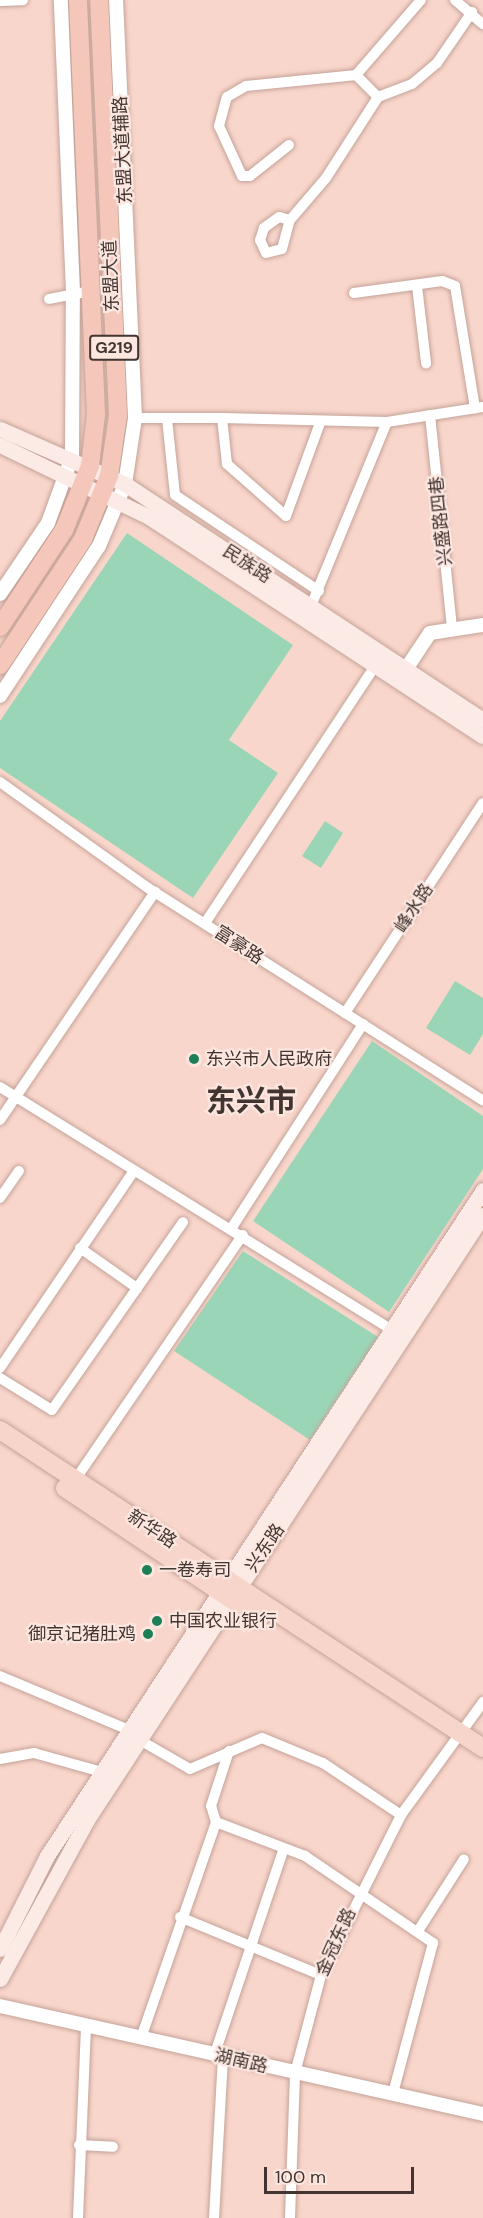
<!DOCTYPE html>
<meta charset="utf-8">
<style>
body{margin:0}
#map{position:relative;width:483px;height:2218px;overflow:hidden;background:#f9d6cb;font-family:"DM Sans","Noto Sans SC",sans-serif}
div>[style]{position:absolute}
[style*='--x']{left:calc(var(--x)*1px);top:calc(var(--y)*1px);width:calc(var(--w)*1px);rotate:calc(var(--a)*1deg)}
.green>*{inset:0;background:#9bd5b7}
.roads{filter:drop-shadow(0 0 2px #c4a399) drop-shadow(0 0 2px #c4a399)}
.minor>*{height:10px;margin:-5px;padding:0 5px;transform-origin:5px;border-radius:5px;background:#fff}
.tertiary>*{height:14px;margin:-7px;padding:0 7px;transform-origin:7px;border-radius:7px;background:#fff}
.secondary>*{height:15px;margin:-7.5px;padding:0 7.5px;transform-origin:7.5px;border-radius:7.5px;background:#fbeae5}
.primary>*{height:18px;margin:-9px;padding:0 9px;transform-origin:9px;border-radius:9px;background:#f7d5cb}
.trunk>*{height:18px;margin:-9px;padding:0 9px;transform-origin:9px;border-radius:9px;background:#f4c7ba}
.dots>*{width:16px;height:16px;translate:-50% -50%;box-sizing:border-box;border:3px solid #fce6e0;border-radius:50%}
span{translate:-50% -50%;white-space:nowrap;text-align:center;line-height:1.15;-webkit-text-stroke:4.5px #fce6e0;paint-order:stroke}
.shield-label span{padding:2px 4px;background:#fce6e0;border:2px solid;border-radius:4px;-webkit-text-stroke-width:0}
.shield-label{font-size:16px;color:#423531;font-weight:700}
.street-label{font-size:18px;color:#423531}
.poi-label{font-size:18px;color:#423531}
.left{translate:0 -50%;text-align:left}
.right{translate:-100% -50%;text-align:right}
.town-label{font-size:30px;color:#423531;font-weight:700}
.scale{position:absolute;left:264px;top:2167px;width:150px;height:27px;box-sizing:border-box;border:3px solid #423531;border-top:0;padding-left:8px;font-size:18px;line-height:21px;white-space:nowrap;color:#423531;-webkit-text-stroke:4px #fce6e0;paint-order:stroke}
</style>
<div id="map">
<div class="green">
<i style="clip-path:polygon(127px 533px,293px 645px,229px 740px,278px 773px,193px 898px,0 768px,0 721px)"></i>
<i style="clip-path:polygon(325px 821px,343px 833px,321px 868px,302px 856px)"></i>
<i style="clip-path:polygon(455px 981px,483px 998px,483px 1034px,470px 1055px,426px 1028px)"></i>
<i style="clip-path:polygon(372px 1041px,483px 1116px,483px 1169px,389px 1312px,253px 1221px)"></i>
<i style="clip-path:polygon(243px 1251px,378px 1337px,310px 1440px,174px 1351px)"></i>
</div>
<div class="roads">
<div class="minor">
<i style="--x:455;--y:0;--w:37;--a:41"></i>
<i style="--x:0;--y:1;--w:23;--a:-2"></i>
<i style="--x:356;--y:75;--w:31;--a:45"></i>
<i style="--x:378;--y:97;--w:36;--a:-21"></i>
<i style="--x:412;--y:84;--w:33;--a:-40"></i>
<i style="--x:437;--y:63;--w:62;--a:-55.5"></i>
<i style="--x:289;--y:145;--w:50;--a:141.5"></i>
<i style="--x:250;--y:176;--w:8;--a:180"></i>
<i style="--x:242;--y:176;--w:55;--a:-114.7"></i>
<i style="--x:219;--y:126;--w:30;--a:-75"></i>
<i style="--x:227;--y:97;--w:22;--a:-30"></i>
<i style="--x:246;--y:86;--w:111;--a:-5.7"></i>
<i style="--x:356;--y:75;--w:99;--a:-49.1"></i>
<i style="--x:290;--y:220;--w:11;--a:-165"></i>
<i style="--x:279;--y:217;--w:19;--a:144"></i>
<i style="--x:264;--y:228;--w:13;--a:108"></i>
<i style="--x:260;--y:240;--w:14;--a:65"></i>
<i style="--x:266;--y:253;--w:16;--a:-14"></i>
<i style="--x:282;--y:249;--w:30;--a:-75"></i>
<i style="--x:290;--y:220;--w:55;--a:-49.4"></i>
<i style="--x:326;--y:178;--w:96;--a:-57.3"></i>
<i style="--x:417;--y:286;--w:78;--a:83.3"></i>
<i style="--x:354;--y:293;--w:89;--a:-7.8"></i>
<i style="--x:442;--y:281;--w:14;--a:21"></i>
<i style="--x:455;--y:286;--w:124;--a:80.7"></i>
<i style="--x:49;--y:299;--w:43;--a:-10.8"></i>
<i style="--x:430;--y:415;--w:213;--a:84.1"></i>
<i style="--x:135;--y:418;--w:87;--a:0"></i>
<i style="--x:167;--y:419;--w:76;--a:84"></i>
<i style="--x:175;--y:495;--w:173;--a:33.7"></i>
<i style="--x:320;--y:423;--w:99;--a:110.1"></i>
<i style="--x:286;--y:516;--w:79;--a:-138.6"></i>
<i style="--x:227;--y:464;--w:46;--a:-96.2"></i>
<i style="--x:222;--y:418;--w:165;--a:1.4"></i>
<i style="--x:311;--y:606;--w:199;--a:-67.6"></i>
<i style="--x:387;--y:422;--w:97;--a:-8.9"></i>
<i style="--x:0;--y:782;--w:182;--a:35.6"></i>
<i style="--x:148;--y:888;--w:397;--a:32.4"></i>
<i style="--x:205;--y:923;--w:310;--a:-56.5"></i>
<i style="--x:345;--y:1013;--w:251;--a:-56.7"></i>
<i style="--x:0;--y:1087;--w:458;--a:31.8"></i>
<i style="--x:0;--y:1120;--w:276;--a:-55.8"></i>
<i style="--x:0;--y:1198;--w:33;--a:-55"></i>
<i style="--x:231;--y:1229;--w:244;--a:-57.2"></i>
<i style="--x:80;--y:1248;--w:70;--a:35.1"></i>
<i style="--x:0;--y:1368;--w:238;--a:-55.8"></i>
<i style="--x:0;--y:1378;--w:61;--a:31.6"></i>
<i style="--x:52;--y:1410;--w:229;--a:-55.1"></i>
<i style="--x:75;--y:1480;--w:297;--a:-55.6"></i>
<i style="--x:0;--y:1676;--w:140;--a:22.7"></i>
<i style="--x:138;--y:1739;--w:60;--a:30"></i>
<i style="--x:190;--y:1769;--w:78;--a:-23.3"></i>
<i style="--x:262;--y:1738;--w:66;--a:22.3"></i>
<i style="--x:323;--y:1763;--w:94;--a:33.7"></i>
<i style="--x:0;--y:1759;--w:35;--a:-10"></i>
<i style="--x:34;--y:1753;--w:71;--a:15.6"></i>
<i style="--x:216;--y:1822;--w:95;--a:20.9"></i>
<i style="--x:305;--y:1856;--w:155;--a:34.2"></i>
<i style="--x:433;--y:1943;--w:155;--a:104.9"></i>
<i style="--x:180;--y:1917;--w:152;--a:22.4"></i>
<i style="--x:418;--y:1931;--w:85;--a:-57.4"></i>
<i style="--x:142;--y:2035;--w:225;--a:-70.8"></i>
<i style="--x:216;--y:1822;--w:17;--a:-107"></i>
<i style="--x:211;--y:1806;--w:58;--a:-71.9"></i>
<i style="--x:214;--y:2056;--w:219;--a:-71.4"></i>
<i style="--x:79;--y:2145;--w:34;--a:3"></i>
<i style="--x:78;--y:2218;--w:193;--a:-87.6"></i>
<i style="--x:214;--y:2218;--w:160;--a:-86.8"></i>
<i style="--x:290;--y:2218;--w:145;--a:-88"></i>
<i style="--x:295;--y:2073;--w:101;--a:-75.1"></i>
<i style="--x:321;--y:1975;--w:179;--a:-63.4"></i>
<i style="--x:401;--y:1815;--w:140;--a:-54"></i>
</div>
<div class="tertiary">
<i style="--x:0;--y:594;--w:86;--a:-55.9"></i>
<i style="--x:48;--y:523;--w:70;--a:-70"></i>
<i style="--x:72;--y:457;--w:165;--a:-89.7"></i>
<i style="--x:73;--y:292;--w:292;--a:-92.4"></i>
<i style="--x:406;--y:669;--w:43;--a:-56.3"></i>
<i style="--x:430;--y:633;--w:54;--a:-8.6"></i>
<i style="--x:0;--y:696;--w:180;--a:-56.6"></i>
<i style="--x:99;--y:546;--w:67;--a:-67.2"></i>
<i style="--x:125;--y:484;--w:67;--a:-81.4"></i>
<i style="--x:135;--y:418;--w:418;--a:-92.6"></i>
<i style="--x:0;--y:2006;--w:495;--a:12.6"></i>
</div>
<div class="secondary">
<i style="--x:0;--y:429;--w:137;--a:23.7"></i>
<i style="--x:125;--y:484;--w:429;--a:33.4"></i>
<i style="--x:0;--y:445;--w:165;--a:25.8"></i>
<i style="--x:149;--y:517;--w:399;--a:33.3"></i>
<i style="--x:0;--y:1949;--w:104;--a:-63.2"></i>
<i style="--x:47;--y:1856;--w:796;--a:-56.79"></i>
<i style="--x:0;--y:1979;--w:181;--a:-61.3"></i>
<i style="--x:87;--y:1820;--w:723;--a:-56.79"></i>
</div>
<div class="primary">
<i style="--x:0;--y:1430;--w:578;--a:33.36"></i>
<i style="--x:65;--y:1488;--w:234;--a:33.8"></i>
</div>
<div class="trunk">
<i style="--x:0;--y:627;--w:116;--a:-56.6"></i>
<i style="--x:64;--y:530;--w:69;--a:-67.9"></i>
<i style="--x:90;--y:466;--w:52;--a:-83.4"></i>
<i style="--x:96;--y:414;--w:414;--a:-92.5"></i>
<i style="--x:0;--y:665;--w:151;--a:-56.6"></i>
<i style="--x:83;--y:539;--w:68;--a:-67.6"></i>
<i style="--x:109;--y:476;--w:62;--a:-81.6"></i>
<i style="--x:118;--y:415;--w:415;--a:-92.6"></i>
</div>
</div>
<div class="dots">
<i style="left:194px;top:1059px;background:#1c7f58"></i>
<i style="left:147px;top:1570px;background:#1c7f58"></i>
<i style="left:157px;top:1621px;background:#1c7f58"></i>
<i style="left:148px;top:1634px;background:#1c7f58"></i>
</div>
<div class="shield-label">
<span style="left:114px;top:348px">G219</span>
</div>
<div class="street-label">
<span style="left:123px;top:150px;rotate:-93deg">东盟大道辅路</span>
<span style="left:111px;top:276px;rotate:-92deg">东盟大道</span>
<span style="left:441px;top:521px;rotate:-96deg">兴盛路四巷</span>
<span style="left:247px;top:564px;rotate:33deg">民族路</span>
<span style="left:414px;top:908px;rotate:-57deg">峰水路</span>
<span style="left:239px;top:945px;rotate:33deg">富豪路</span>
<span style="left:152px;top:1529px;rotate:33deg">新华路</span>
<span style="left:265px;top:1548px;rotate:-56deg">兴东路</span>
<span style="left:336px;top:1942px;rotate:-66deg">金冠东路</span>
<span style="left:241px;top:2061px;rotate:13deg">湖南路</span>
</div>
<div class="poi-label">
<span class="left" style="left:206px;top:1059px">东兴市人民政府</span>
<span class="left" style="left:159px;top:1570px">一卷寿司</span>
<span class="left" style="left:169px;top:1621px">中国农业银行</span>
<span class="right" style="left:136px;top:1634px">御京记猪肚鸡</span>
</div>
<div class="town-label">
<span style="left:251px;top:1101px">东兴市</span>
</div>
<div class="scale">100 m</div>
</div>
